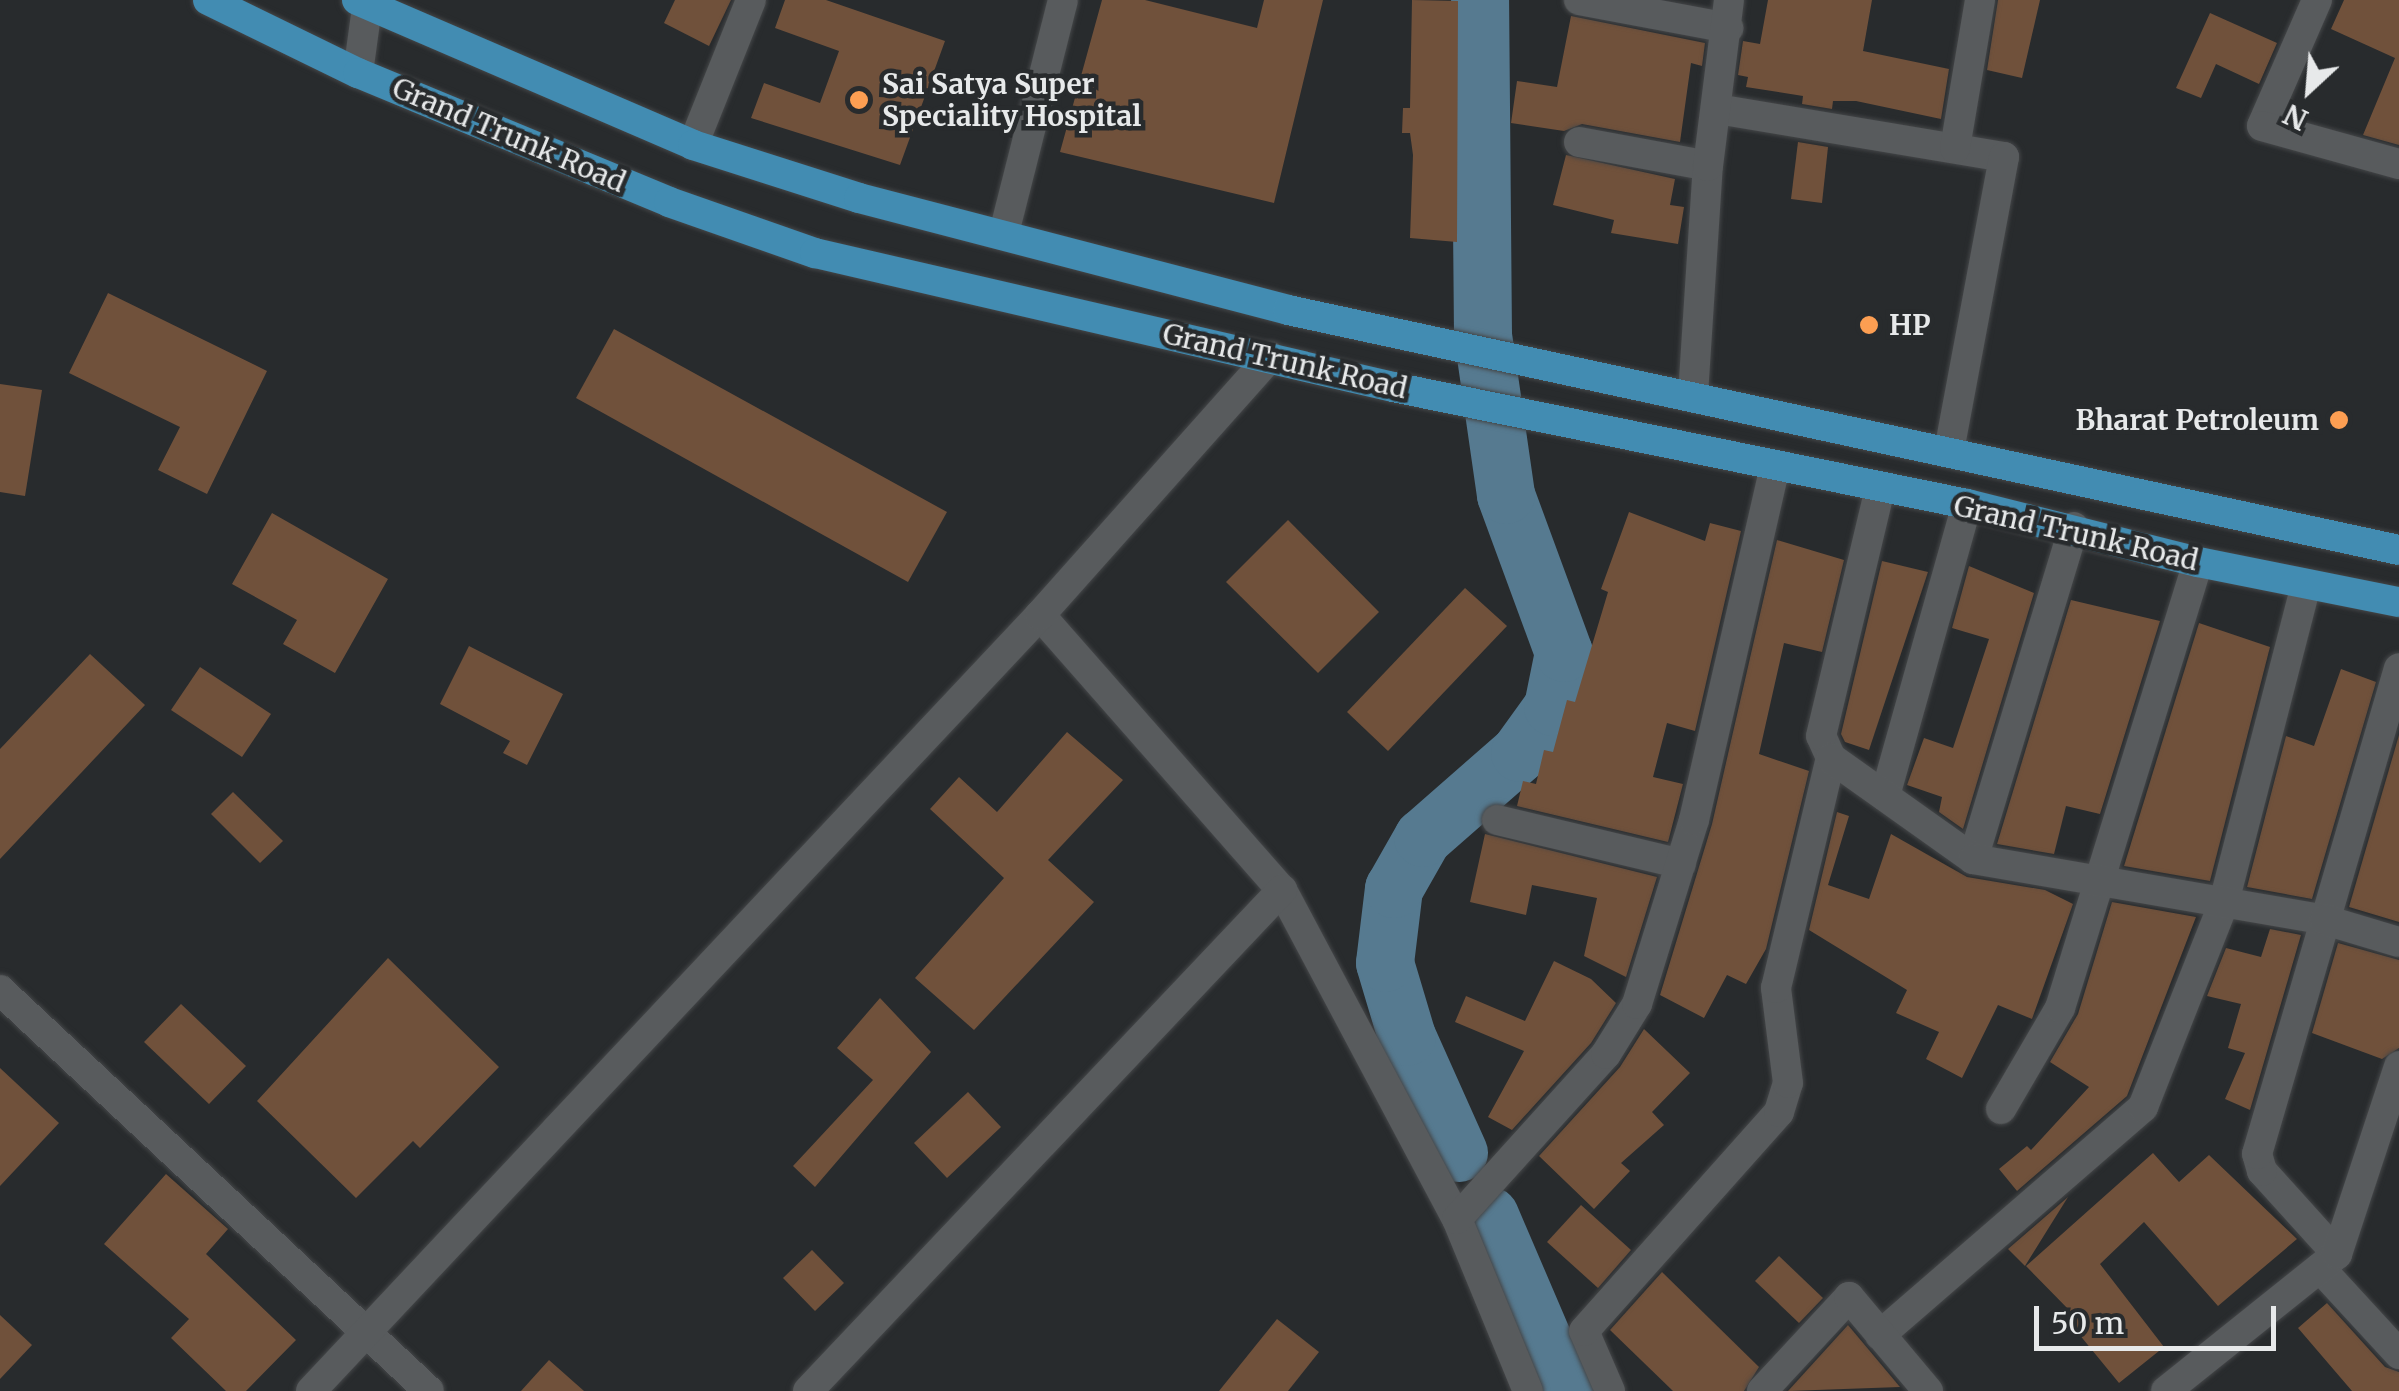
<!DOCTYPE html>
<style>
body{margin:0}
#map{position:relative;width:2399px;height:1391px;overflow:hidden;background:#282b2d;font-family:Merriweather,serif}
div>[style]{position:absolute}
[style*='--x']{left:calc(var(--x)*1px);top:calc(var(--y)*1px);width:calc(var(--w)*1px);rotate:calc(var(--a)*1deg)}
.river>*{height:58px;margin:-29px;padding:0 29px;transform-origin:29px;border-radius:29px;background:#567a90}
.building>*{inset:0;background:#70513b}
.roads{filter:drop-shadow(0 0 2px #444648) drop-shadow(0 0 2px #444648)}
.minor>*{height:30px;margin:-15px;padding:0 15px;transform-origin:15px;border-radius:15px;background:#585b5d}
.major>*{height:30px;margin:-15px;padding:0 15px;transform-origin:15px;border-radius:15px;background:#428cb2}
.dots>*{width:28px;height:28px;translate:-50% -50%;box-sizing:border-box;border:5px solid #282b2d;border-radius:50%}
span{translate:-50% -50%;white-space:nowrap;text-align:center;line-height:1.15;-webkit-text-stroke:9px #282b2d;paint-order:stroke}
.poi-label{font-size:28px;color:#e7e9ea;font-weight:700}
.left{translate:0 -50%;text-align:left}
.right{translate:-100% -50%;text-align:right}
.street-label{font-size:28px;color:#e7e9ea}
.north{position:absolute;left:2259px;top:40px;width:100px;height:100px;-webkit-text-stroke:8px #282b2d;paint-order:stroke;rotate:206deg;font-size:28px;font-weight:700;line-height:40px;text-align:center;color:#e7e9ea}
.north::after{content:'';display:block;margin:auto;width:35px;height:45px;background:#e7e9ea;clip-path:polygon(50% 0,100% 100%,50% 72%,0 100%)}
.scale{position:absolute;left:2034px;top:1306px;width:242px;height:45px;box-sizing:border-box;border:5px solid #e7e9ea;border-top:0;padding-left:12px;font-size:30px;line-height:35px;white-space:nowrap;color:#e7e9ea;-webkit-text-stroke:8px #282b2d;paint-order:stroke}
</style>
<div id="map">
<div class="river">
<i style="--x:1459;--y:1153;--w:127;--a:-114.1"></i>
<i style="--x:1407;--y:1037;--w:77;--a:-106.6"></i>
<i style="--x:1385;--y:963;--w:75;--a:-83.1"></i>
<i style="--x:1394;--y:889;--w:59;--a:-60.4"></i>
<i style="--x:1423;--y:838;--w:129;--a:-41.2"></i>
<i style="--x:1520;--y:753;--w:57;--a:-54.3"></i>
<i style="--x:1553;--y:707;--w:55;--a:-78.5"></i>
<i style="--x:1564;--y:653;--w:168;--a:-110.2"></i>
<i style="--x:1506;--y:495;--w:161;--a:-98.2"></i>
<i style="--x:1483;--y:336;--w:336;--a:-90.5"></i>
<i style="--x:1490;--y:1216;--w:190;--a:66.8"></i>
</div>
<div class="building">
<i style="clip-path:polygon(675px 0,731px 0,709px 46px,664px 23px)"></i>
<i style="clip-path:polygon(785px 0,826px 0,945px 41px,900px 165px,751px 118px,764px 83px,820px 103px,839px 51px,775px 28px)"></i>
<i style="clip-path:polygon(1102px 0,1145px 0,1257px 28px,1264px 0,1323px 0,1274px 203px,1060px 152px)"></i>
<i style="clip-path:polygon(1412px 0,1458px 1px,1457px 242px,1410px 238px,1413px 155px,1410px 133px,1402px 133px,1403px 108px,1410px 108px)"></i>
<i style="clip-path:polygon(1768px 0,1872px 0,1863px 51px,1949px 69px,1941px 119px,1856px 101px,1833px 101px,1832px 109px,1802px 104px,1803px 96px,1746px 87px,1748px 77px,1738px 75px,1743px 41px,1760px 44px)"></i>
<i style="clip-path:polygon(1998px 0,2040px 0,2022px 78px,1987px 70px)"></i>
<i style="clip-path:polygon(2344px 0,2399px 0,2399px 145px,2363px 135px,2395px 58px,2331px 29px)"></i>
<i style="clip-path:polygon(2210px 13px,2277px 43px,2259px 84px,2216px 64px,2201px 98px,2176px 88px)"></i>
<i style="clip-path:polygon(1571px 16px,1705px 43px,1702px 66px,1691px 63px,1680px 142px,1582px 124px,1564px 131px,1511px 123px,1517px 81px,1557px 87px)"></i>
<i style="clip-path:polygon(1798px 142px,1828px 147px,1822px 203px,1791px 199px)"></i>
<i style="clip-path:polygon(1566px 155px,1675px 179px,1670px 205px,1684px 207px,1678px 244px,1611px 233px,1614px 220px,1553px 205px)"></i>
<i style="clip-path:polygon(108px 293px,267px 371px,207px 494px,158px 470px,180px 427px,69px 373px)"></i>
<i style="clip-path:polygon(614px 329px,947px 512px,908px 582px,576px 398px)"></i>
<i style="clip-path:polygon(0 384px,42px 390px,25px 496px,0 492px)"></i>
<i style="clip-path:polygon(1629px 512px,1705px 541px,1710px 523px,1741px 531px,1695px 731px,1667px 723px,1653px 777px,1683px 784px,1668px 842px,1517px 806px,1523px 781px,1536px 784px,1544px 750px,1553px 752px,1567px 700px,1575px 702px,1608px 592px,1601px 589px)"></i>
<i style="clip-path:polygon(272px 513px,388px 579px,335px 673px,283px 644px,297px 620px,232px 584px)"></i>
<i style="clip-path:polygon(1288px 520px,1379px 612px,1318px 673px,1226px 582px)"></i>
<i style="clip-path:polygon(1777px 540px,1844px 560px,1822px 652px,1784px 643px,1759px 754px,1809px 771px,1766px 949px,1746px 984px,1727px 975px,1704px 1018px,1660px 995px,1712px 824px)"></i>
<i style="clip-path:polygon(1882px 561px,1928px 572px,1869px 750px,1845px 742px,1841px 734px)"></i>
<i style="clip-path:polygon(1969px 566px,2034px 593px,1963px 829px,1939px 812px,1942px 797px,1907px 785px,1924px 738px,1953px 748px,1989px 639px,1952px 628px)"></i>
<i style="clip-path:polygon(1465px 588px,1507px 626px,1388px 751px,1347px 712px)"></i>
<i style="clip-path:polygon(2071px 600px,2160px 621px,2100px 814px,2066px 806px,2054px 854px,1997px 844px)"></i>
<i style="clip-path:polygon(2199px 623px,2270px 647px,2210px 881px,2124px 866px)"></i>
<i style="clip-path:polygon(469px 646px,563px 694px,527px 765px,503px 753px,510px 741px,440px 704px)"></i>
<i style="clip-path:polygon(90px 654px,145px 705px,0 859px,0 749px)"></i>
<i style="clip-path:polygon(200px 667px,271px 714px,242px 757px,171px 710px)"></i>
<i style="clip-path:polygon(2341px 669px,2376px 682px,2312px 899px,2247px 887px,2286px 736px,2314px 746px)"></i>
<i style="clip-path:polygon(1067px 732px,1123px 780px,1048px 860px,1094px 902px,974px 1030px,915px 978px,1004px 878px,930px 809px,959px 777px,997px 812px)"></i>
<i style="clip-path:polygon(2399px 735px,2399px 922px,2349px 907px)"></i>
<i style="clip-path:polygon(233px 792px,283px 841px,260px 863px,211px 814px)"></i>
<i style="clip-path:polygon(1837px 812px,1849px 816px,1828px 885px,1869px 899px,1891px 834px,1967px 877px,2045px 890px,2073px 904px,2032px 1019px,1998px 1005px,1962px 1078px,1926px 1059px,1939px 1032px,1896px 1013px,1907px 990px,1809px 930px)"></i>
<i style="clip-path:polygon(1485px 834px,1657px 877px,1626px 977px,1584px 956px,1597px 898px,1532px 885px,1526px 915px,1470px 902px)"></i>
<i style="clip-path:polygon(2112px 902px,2196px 917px,2127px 1096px,2017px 1191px,1999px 1169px,2027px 1146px,2031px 1150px,2089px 1087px,2050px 1062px,2078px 1014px)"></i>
<i style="clip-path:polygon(2270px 929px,2301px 935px,2250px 1110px,2225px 1099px,2245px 1053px,2228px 1048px,2241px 1004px,2207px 996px,2226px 948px,2261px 957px)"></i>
<i style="clip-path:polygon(2338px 943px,2399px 960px,2399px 1048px,2382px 1059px,2312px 1033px)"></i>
<i style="clip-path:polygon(388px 958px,499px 1067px,420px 1148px,413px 1141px,356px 1198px,257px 1101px)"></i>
<i style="clip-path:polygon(1554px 961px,1591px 979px,1616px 1003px,1591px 1043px,1512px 1130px,1488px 1117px,1524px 1051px,1455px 1022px,1466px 996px,1525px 1021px)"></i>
<i style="clip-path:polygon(880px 998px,931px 1052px,815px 1187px,793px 1166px,873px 1080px,837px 1048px)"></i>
<i style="clip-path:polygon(181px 1004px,246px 1066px,209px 1104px,144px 1042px)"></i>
<i style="clip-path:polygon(1644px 1029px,1690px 1073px,1652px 1112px,1664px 1125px,1621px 1163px,1630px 1171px,1594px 1209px,1539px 1156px,1620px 1067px)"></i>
<i style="clip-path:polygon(0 1068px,59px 1123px,0 1186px)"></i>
<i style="clip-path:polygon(968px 1092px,1001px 1127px,947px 1178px,914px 1143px)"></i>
<i style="clip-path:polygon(2153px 1153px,2179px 1182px,2209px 1155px,2297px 1239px,2218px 1306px,2144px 1222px,2100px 1264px,2164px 1347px,2119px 1383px,2065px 1317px,2071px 1312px,2026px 1266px)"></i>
<i style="clip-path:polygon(166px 1174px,228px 1229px,206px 1254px,296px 1340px,246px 1391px,226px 1391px,171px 1338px,189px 1319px,104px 1244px)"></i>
<i style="clip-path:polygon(2068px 1197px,2048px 1229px,2025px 1266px,2008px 1249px)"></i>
<i style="clip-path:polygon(1581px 1205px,1631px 1250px,1598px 1288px,1547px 1242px)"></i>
<i style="clip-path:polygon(812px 1250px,844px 1283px,815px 1311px,783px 1278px)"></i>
<i style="clip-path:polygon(1779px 1256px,1823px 1298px,1799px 1323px,1755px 1281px)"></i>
<i style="clip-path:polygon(1662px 1272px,1759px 1367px,1744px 1391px,1673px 1391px,1610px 1330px)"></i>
<i style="clip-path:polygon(2327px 1303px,2385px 1367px,2399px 1372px,2399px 1391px,2352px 1391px,2298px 1328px)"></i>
<i style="clip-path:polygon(0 1315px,32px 1345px,0 1379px)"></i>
<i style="clip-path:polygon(1277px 1319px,1319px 1352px,1288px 1391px,1219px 1391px)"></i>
<i style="clip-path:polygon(1848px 1325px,1900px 1387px,1788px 1391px)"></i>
<i style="clip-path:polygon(549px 1360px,584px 1391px,521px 1391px)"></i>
</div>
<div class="roads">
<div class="minor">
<i style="--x:1579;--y:0;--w:152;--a:10.6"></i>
<i style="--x:2317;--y:0;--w:137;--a:113.6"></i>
<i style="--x:2262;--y:126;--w:142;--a:15.5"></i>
<i style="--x:358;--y:73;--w:74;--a:-82.2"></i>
<i style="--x:1717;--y:109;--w:291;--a:9.5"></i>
<i style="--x:2004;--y:157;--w:299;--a:100.6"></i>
<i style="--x:1579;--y:142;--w:131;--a:10.5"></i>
<i style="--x:693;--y:145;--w:156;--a:-68.2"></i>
<i style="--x:1955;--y:148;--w:150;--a:-80.4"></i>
<i style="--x:1004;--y:233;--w:240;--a:-75.8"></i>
<i style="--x:1693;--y:395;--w:229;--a:-86.3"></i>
<i style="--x:1708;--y:166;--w:167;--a:-82.8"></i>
<i style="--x:1040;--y:615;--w:366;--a:48.7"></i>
<i style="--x:1282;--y:890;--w:373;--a:62"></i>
<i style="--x:1457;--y:1219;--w:186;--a:67.6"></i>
<i style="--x:1831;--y:758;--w:24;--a:-114"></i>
<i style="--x:1821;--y:736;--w:255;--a:-76.6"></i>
<i style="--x:1885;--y:796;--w:303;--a:-74.3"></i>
<i style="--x:1497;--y:820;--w:189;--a:13.4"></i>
<i style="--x:1973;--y:859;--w:347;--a:-73.1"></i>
<i style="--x:0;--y:990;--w:587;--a:43.07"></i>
<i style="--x:2001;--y:1109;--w:117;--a:-59.7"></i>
<i style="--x:2060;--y:1008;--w:467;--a:-72.8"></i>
<i style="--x:1457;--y:1219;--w:222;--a:-47.9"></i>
<i style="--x:1606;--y:1054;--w:59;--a:-58.2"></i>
<i style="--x:1637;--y:1004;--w:193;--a:-72.8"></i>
<i style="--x:1694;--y:820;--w:363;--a:-77.1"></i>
<i style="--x:2337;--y:1254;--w:112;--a:-132.1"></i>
<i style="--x:2262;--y:1171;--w:18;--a:-106"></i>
<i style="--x:2257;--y:1154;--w:506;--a:-73.71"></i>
<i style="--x:2320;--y:1268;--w:117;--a:47.4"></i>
<i style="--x:1880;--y:1335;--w:348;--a:-40.9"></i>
<i style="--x:2143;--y:1107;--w:220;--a:-68.4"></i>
<i style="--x:2224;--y:902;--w:328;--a:-75.5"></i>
<i style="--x:311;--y:1391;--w:1065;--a:-46.79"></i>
<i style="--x:1040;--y:615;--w:346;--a:-48.3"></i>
<i style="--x:808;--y:1391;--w:690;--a:-46.59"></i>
<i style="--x:1610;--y:1391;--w:65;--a:-113.4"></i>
<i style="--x:1584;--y:1331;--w:293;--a:-48.3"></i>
<i style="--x:1779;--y:1112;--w:30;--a:-73"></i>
<i style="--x:1788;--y:1083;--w:96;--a:-97.2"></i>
<i style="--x:1776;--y:988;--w:236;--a:-76.6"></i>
<i style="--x:1831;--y:758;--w:174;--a:35.4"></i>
<i style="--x:1973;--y:859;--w:357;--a:9.8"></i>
<i style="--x:2325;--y:920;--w:77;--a:16.6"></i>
<i style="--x:1762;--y:1391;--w:128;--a:-47.2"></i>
<i style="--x:1849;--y:1297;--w:123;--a:50"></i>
<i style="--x:2166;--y:1391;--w:219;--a:-38.7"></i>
<i style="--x:2337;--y:1254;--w:198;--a:-71.7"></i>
</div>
<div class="major">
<i style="--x:208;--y:0;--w:167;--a:26"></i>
<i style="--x:358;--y:73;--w:337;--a:22.5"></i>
<i style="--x:669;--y:202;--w:155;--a:19.3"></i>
<i style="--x:815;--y:253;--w:593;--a:13.05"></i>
<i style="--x:1393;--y:387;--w:586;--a:11.52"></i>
<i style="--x:1967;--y:504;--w:238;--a:14.1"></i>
<i style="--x:2198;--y:562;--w:205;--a:11.3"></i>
<i style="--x:357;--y:0;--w:366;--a:23.3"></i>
<i style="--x:693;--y:145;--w:174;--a:17.7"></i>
<i style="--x:859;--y:198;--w:443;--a:14.6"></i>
<i style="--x:1288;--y:310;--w:1137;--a:12.19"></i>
</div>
</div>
<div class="dots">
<i style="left:859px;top:100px;background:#fc9e52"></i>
<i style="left:1869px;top:325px;background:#fc9e52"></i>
<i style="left:2339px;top:420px;background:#fc9e52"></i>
</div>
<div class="poi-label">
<span class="left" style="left:882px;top:100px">Sai Satya Super<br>Speciality Hospital</span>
<span class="left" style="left:1889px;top:325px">HP</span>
<span class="right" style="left:2319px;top:420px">Bharat Petroleum</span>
</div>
<div class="street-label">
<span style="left:509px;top:135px;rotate:23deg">Grand Trunk Road</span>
<span style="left:1285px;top:361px;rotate:13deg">Grand Trunk Road</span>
<span style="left:2076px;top:533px;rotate:13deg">Grand Trunk Road</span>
</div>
<div class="north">N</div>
<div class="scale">50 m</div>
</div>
